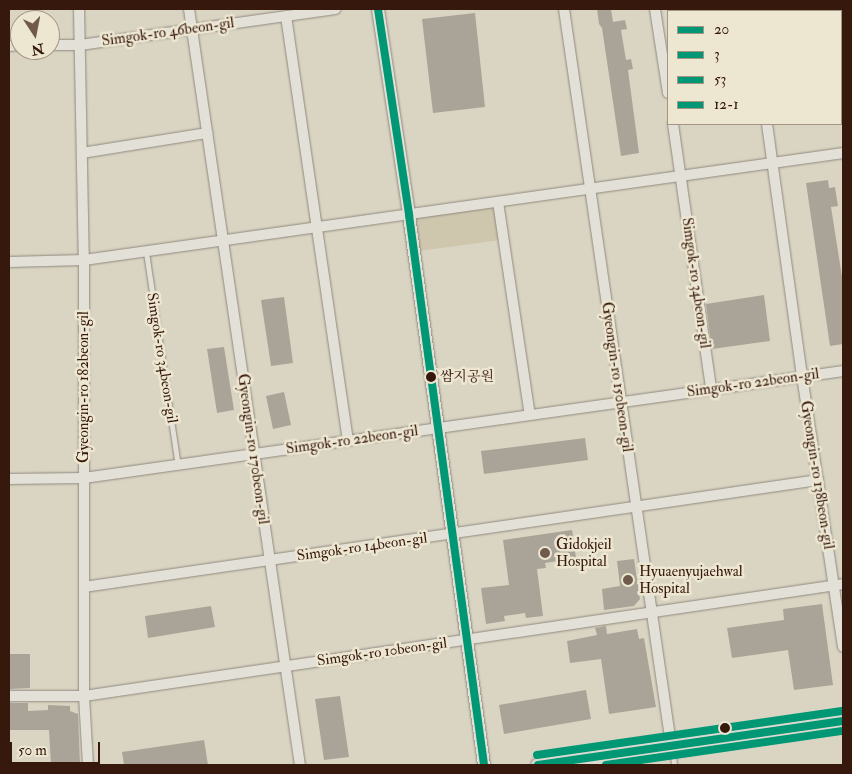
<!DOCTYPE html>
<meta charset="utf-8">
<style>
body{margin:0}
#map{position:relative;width:852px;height:774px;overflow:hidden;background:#dad5c3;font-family:"IM FELL Double Pica","Noto Serif KR",serif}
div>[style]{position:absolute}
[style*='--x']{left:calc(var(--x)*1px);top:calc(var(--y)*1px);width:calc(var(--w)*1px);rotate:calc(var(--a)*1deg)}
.green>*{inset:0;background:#cfc6ae}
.building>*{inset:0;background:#aaa498}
.roads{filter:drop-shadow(0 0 1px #90897e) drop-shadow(0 0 1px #90897e)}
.service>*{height:5px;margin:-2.5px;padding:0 2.5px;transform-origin:2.5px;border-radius:2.5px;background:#e2e0d7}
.minor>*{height:10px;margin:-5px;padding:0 5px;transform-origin:5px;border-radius:5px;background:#e2e0d7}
.tertiary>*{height:12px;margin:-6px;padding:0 6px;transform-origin:6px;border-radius:6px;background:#e2e0d7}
.primary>*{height:15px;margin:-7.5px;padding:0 7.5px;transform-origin:7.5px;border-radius:7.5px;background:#dddbd1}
.bus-1>*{height:8px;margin:-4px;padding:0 4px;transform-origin:4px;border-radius:4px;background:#009775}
.bus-2>*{height:8px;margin:-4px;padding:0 4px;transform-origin:4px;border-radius:4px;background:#009775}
.bus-3>*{height:8px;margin:-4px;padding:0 4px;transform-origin:4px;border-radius:4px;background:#009775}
.bus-4>*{height:8px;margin:-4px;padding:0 4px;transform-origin:4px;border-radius:4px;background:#009775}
.dots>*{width:14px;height:14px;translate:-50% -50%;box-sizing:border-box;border:2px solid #ede7d2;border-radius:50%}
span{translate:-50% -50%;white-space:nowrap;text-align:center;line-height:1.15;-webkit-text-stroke:5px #ede7d2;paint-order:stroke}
.bus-label{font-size:14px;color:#36180c}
.left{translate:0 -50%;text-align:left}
.street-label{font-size:15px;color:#36180c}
.poi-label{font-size:15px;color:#36180c}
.frame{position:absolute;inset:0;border:10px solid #36180c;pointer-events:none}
.legend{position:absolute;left:667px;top:10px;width:175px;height:115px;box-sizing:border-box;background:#ede7d2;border:1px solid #a49483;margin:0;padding:6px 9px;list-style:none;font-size:15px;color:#36180c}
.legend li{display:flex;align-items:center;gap:10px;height:25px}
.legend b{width:25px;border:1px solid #a49483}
.north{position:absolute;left:10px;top:10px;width:50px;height:50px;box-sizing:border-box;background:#ede7d2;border:1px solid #a49483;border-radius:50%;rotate:169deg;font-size:14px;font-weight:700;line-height:20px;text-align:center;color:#36180c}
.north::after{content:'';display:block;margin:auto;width:18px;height:22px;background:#6f5a4c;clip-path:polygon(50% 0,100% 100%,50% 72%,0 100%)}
.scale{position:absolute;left:10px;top:742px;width:90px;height:22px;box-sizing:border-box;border:2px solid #36180c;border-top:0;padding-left:6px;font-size:15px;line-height:18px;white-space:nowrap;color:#36180c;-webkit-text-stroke:4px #ede7d2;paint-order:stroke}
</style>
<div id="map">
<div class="green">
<i style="clip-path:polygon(495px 207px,501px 240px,419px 251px,414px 217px)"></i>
</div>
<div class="building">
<i style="clip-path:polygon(597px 9px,611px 9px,613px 22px,625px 20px,627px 29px,621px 30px,626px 60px,631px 59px,633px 69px,628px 70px,639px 153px,621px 156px,602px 28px,599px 24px)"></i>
<i style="clip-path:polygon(475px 13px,485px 107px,433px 113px,422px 19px)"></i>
<i style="clip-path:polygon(828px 180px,829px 188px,835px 187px,838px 206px,831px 207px,843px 283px,843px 344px,830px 346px,806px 183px)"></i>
<i style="clip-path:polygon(764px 295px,770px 341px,712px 349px,706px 304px)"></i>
<i style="clip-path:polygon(284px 297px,293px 363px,271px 366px,261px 300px)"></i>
<i style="clip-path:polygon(224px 347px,234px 410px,217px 413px,207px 349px)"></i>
<i style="clip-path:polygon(284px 392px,291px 425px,273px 429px,266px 396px)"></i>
<i style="clip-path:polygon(585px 438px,588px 460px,484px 474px,481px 451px)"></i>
<i style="clip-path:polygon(572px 530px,576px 558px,545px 563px,546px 568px,537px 569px,543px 616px,526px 618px,525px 613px,504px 616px,505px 621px,486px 624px,481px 588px,509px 585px,503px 540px)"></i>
<i style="clip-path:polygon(634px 559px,640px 599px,634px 606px,604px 610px,602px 589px,620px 586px,617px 561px)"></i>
<i style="clip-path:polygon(822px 604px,833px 685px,794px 690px,788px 650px,732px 658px,727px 628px,784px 620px,783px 609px)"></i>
<i style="clip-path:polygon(211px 606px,215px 627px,148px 638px,145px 616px)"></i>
<i style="clip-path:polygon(606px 626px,607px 634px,637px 629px,639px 639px,644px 638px,656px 707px,609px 714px,601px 659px,570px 663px,567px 641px,597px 635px,595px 628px)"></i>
<i style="clip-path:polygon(9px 654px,30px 654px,30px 688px,9px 689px)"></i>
<i style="clip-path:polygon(586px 690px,591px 719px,504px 734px,499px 705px)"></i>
<i style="clip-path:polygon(340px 696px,349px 757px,324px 760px,315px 699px)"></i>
<i style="clip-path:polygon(9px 703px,28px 703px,28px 711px,48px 710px,48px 705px,70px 706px,70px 711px,78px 714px,80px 765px,51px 765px,49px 730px,10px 730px)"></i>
<i style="clip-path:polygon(204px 740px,208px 765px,124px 765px,122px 752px)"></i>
</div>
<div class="roads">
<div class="service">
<i style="--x:146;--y:252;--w:215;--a:81.5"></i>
<i style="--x:672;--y:748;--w:17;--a:83"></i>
</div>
<div class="minor">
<i style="--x:79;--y:9;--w:251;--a:88.9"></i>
<i style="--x:84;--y:260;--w:436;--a:90"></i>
<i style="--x:84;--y:696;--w:69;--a:86.7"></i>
<i style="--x:189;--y:9;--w:764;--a:81.65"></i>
<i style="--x:564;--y:9;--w:743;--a:81.72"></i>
<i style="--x:655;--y:9;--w:85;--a:81.2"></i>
<i style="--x:750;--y:9;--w:2;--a:90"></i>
<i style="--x:286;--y:16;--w:429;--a:81.7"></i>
<i style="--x:50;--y:45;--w:30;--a:0"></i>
<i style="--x:80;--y:45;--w:258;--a:-8"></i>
<i style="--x:9;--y:46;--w:11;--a:-5"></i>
<i style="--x:673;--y:124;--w:268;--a:81.8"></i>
<i style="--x:767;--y:124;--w:254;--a:82.1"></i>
<i style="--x:802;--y:376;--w:274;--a:81.4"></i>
<i style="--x:82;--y:153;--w:127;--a:-9.1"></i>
<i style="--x:498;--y:202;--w:215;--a:81.5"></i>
<i style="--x:9;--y:262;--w:75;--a:-1.5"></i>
<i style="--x:84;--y:260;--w:767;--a:-8.02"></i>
<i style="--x:9;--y:479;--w:75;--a:-0.8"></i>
<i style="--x:84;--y:478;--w:767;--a:-8.02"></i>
<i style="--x:84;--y:587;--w:742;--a:-8.29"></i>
<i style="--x:9;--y:696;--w:75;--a:0"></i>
<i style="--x:84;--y:696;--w:767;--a:-8.39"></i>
</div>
<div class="tertiary">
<i style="--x:378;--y:9;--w:208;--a:81.4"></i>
<i style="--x:409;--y:215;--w:555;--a:82.23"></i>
</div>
<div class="primary">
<i style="--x:538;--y:765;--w:308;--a:-8.2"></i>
</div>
</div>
<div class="bus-1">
<i style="--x:378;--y:9;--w:208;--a:81.4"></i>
<i style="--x:409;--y:215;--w:555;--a:82.23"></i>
</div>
<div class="bus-2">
<i style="--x:538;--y:765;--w:308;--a:-8.2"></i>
</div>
<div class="bus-3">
<i style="--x:606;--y:765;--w:239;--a:-8.2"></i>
</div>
<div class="bus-4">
<i style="--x:537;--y:755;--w:308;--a:-8.2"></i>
</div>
<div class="dots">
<i style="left:431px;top:377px;background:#36180c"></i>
<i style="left:545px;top:553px;background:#6f5a4c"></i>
<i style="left:628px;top:580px;background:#6f5a4c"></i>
<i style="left:725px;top:728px;background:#36180c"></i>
</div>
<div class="bus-label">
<span class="left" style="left:440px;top:377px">쌈지공원</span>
</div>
<div class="street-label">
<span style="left:168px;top:32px;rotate:-8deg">Simgok-ro 46beon-gil</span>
<span style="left:696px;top:283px;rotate:82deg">Simgok-ro 34beon-gil</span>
<span style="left:162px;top:358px;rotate:81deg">Simgok-ro 34beon-gil</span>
<span style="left:617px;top:377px;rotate:82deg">Gyeongin-ro 150beon-gil</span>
<span style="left:753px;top:383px;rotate:-8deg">Simgok-ro 22beon-gil</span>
<span style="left:84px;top:387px;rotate:-90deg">Gyeongin-ro 182beon-gil</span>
<span style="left:352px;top:440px;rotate:-8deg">Simgok-ro 22beon-gil</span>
<span style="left:253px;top:449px;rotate:82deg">Gyeongin-ro 170beon-gil</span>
<span style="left:817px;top:475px;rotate:81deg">Gyeongin-ro 138beon-gil</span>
<span style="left:362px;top:547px;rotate:-8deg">Simgok-ro 14beon-gil</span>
<span style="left:382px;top:652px;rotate:-8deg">Simgok-ro 10beon-gil</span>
</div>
<div class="poi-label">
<span class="left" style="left:556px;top:553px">Gidokjeil<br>Hospital</span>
<span class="left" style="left:639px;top:580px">Hyuaenyujaehwal<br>Hospital</span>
</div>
<div class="frame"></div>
<ul class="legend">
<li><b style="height:6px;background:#009775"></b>20</li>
<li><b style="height:6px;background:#009775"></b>3</li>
<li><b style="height:6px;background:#009775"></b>53</li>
<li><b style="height:6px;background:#009775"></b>12-1</li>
</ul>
<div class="north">N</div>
<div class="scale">50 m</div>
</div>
